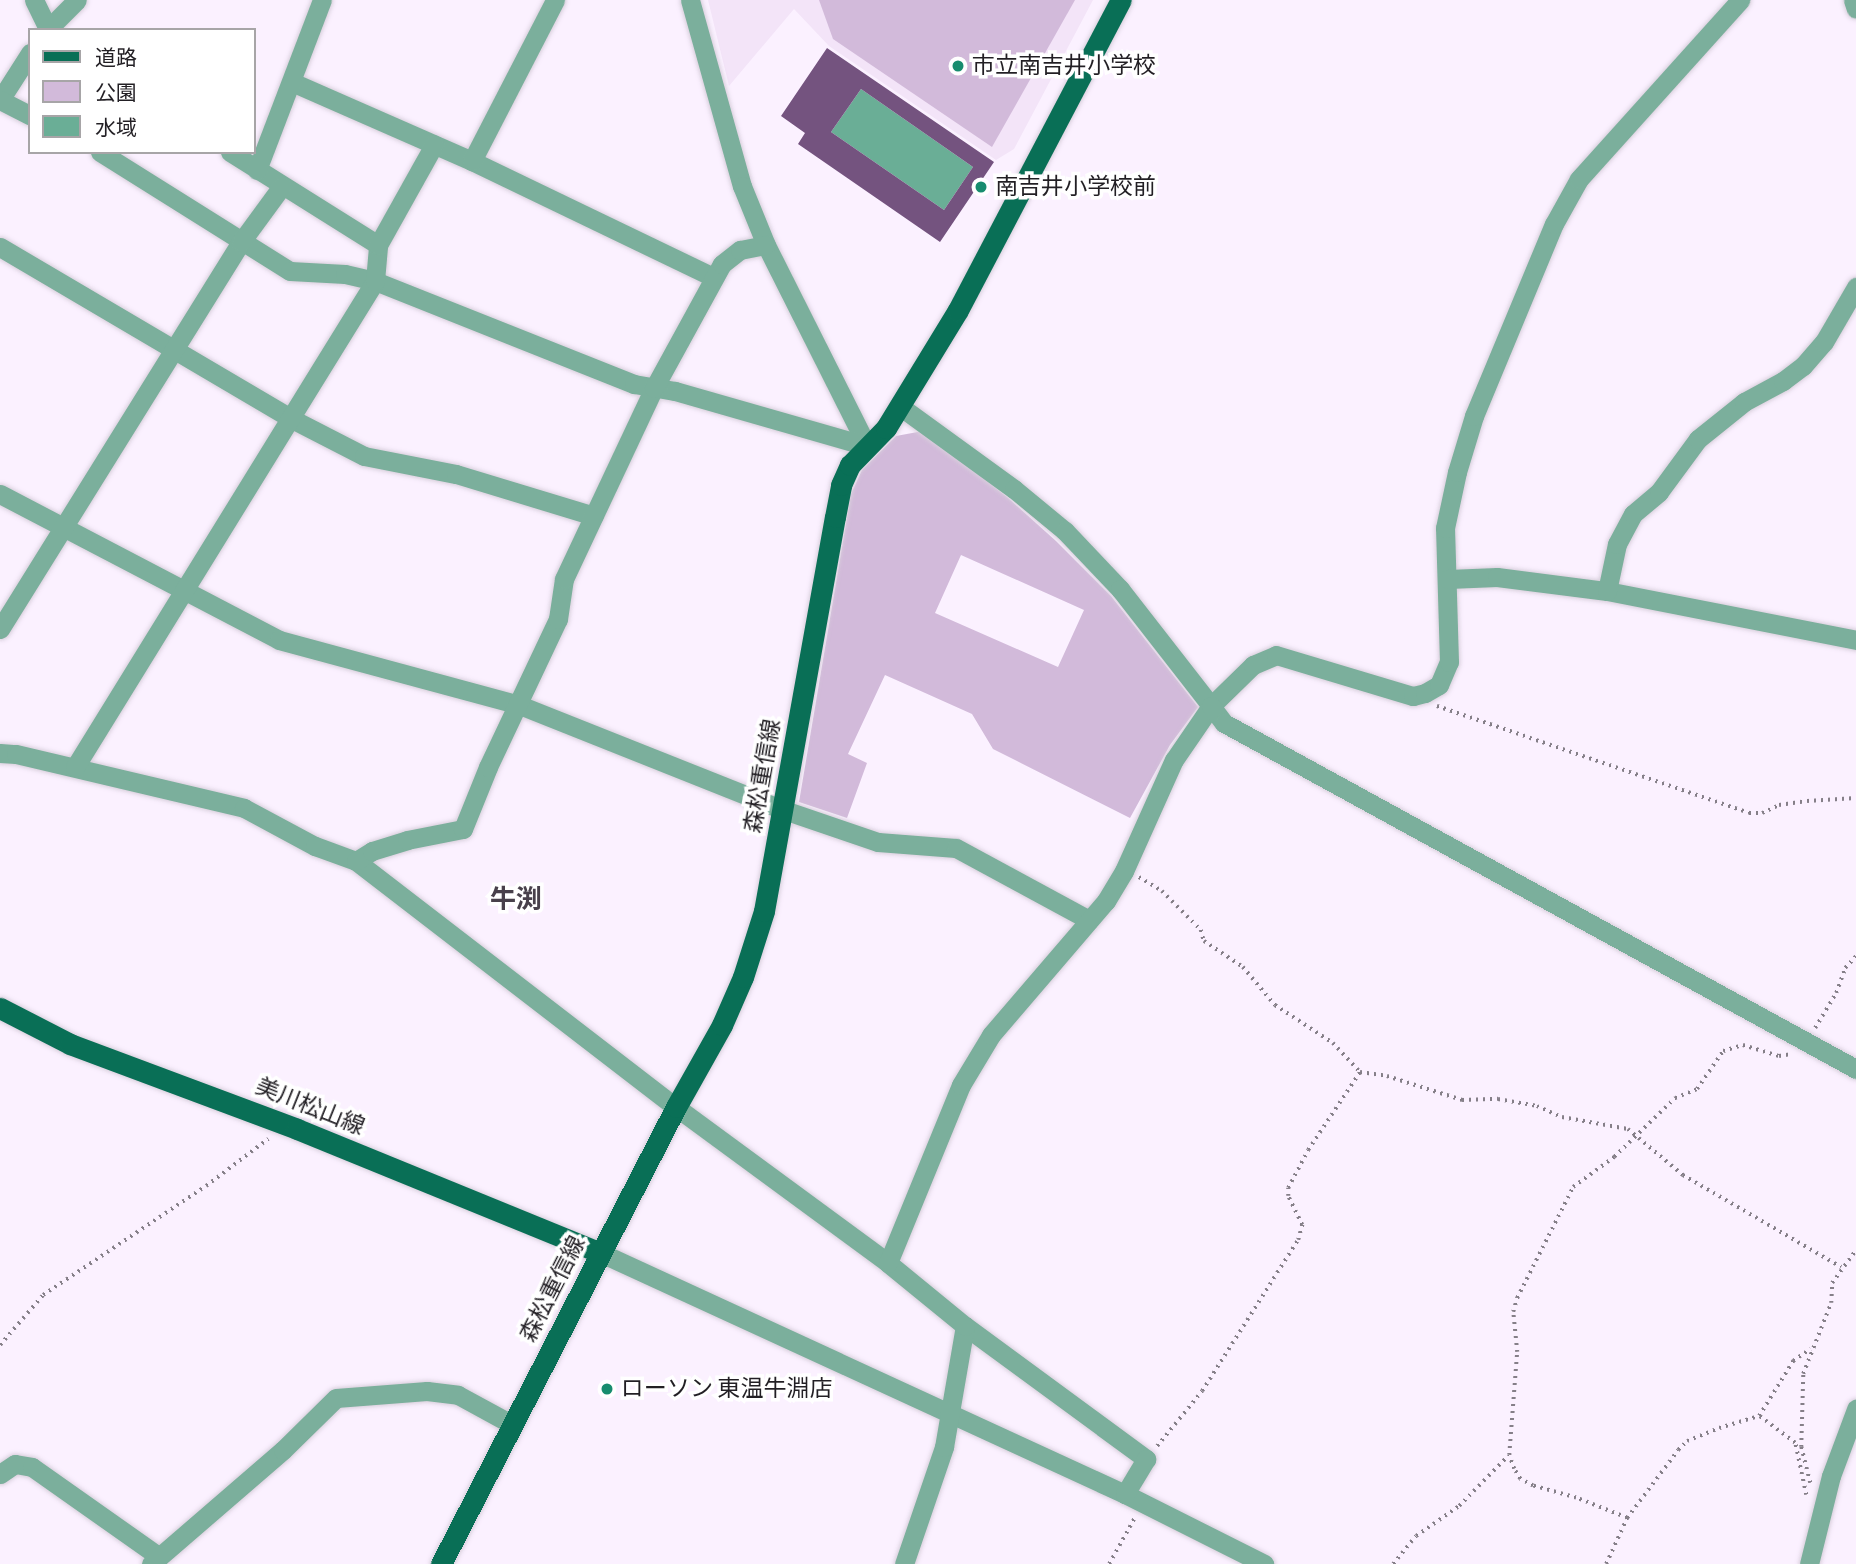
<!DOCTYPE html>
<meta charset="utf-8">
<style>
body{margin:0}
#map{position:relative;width:1856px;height:1564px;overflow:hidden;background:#fbf1ff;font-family:"Source Sans 3","Noto Sans JP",sans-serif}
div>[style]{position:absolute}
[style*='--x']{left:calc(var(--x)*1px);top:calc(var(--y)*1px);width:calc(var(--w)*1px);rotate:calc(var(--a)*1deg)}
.built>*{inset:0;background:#f3e4f8}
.green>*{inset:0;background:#d2bada}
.water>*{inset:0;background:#6aae96}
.building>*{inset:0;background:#74537f}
.path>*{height:3.5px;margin-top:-1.75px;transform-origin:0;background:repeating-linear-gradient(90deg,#857f88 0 2px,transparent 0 7px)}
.roads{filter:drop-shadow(0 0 2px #d8cfdc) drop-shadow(0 0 2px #d8cfdc)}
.minor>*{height:19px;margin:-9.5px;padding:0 9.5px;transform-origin:9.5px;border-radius:9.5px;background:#7baf9c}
.major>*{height:21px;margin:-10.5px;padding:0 10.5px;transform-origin:10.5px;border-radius:10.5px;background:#096f56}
.dots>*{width:19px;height:19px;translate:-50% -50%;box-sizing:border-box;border:4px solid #fff;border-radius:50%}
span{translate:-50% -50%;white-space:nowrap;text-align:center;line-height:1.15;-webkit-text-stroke:7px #fff;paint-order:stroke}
.poi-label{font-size:23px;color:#221f24}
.left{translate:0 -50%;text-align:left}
.street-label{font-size:23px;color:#221f24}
.quarter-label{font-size:26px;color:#48404b;font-weight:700}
.legend{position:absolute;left:28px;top:28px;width:228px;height:126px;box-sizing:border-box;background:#fff;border:2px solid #a7a5a7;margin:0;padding:9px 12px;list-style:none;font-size:21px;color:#221f24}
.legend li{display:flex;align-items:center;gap:14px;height:35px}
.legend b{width:35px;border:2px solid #a7a5a7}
</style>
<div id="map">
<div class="built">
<i style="clip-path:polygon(708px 0,1093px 0,1014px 149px,996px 160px,829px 46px,794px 9px,729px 86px)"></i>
</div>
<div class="green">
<i style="clip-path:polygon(819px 0,1075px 0,992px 147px,833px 39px)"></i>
<i style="clip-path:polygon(evenodd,923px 431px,1007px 497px,1056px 541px,1111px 596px,1198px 707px,1170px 745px,1130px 818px,993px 749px,972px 714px,885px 675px,848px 754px,867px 763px,847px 818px,799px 802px,851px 494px,862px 470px,896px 436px,923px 431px,961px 555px,1084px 610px,1058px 667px,935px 613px,961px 555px)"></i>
</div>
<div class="water">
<i style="clip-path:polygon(861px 89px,973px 167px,944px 210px,831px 132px)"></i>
</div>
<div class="building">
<i style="clip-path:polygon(evenodd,827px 48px,994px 162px,940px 242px,798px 144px,805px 133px,781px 116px,827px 48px,861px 89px,973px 167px,944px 210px,831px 132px,861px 89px)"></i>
</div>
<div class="path">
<i style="--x:1437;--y:706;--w:330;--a:18.9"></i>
<i style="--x:1749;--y:813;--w:13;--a:0"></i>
<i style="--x:1762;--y:813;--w:19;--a:-25"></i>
<i style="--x:1779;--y:805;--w:28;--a:-8"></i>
<i style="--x:1807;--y:801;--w:49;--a:-3.5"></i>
<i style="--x:1139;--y:877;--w:27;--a:31"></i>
<i style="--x:1162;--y:891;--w:55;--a:45"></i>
<i style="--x:1201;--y:930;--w:11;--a:75"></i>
<i style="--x:1204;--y:941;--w:47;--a:33.7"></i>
<i style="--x:1243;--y:967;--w:50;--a:49.9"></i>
<i style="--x:1275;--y:1005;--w:69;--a:33.2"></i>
<i style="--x:1333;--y:1043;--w:40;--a:47"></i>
<i style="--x:1360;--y:1072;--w:27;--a:8"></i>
<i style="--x:1387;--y:1076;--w:79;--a:17.7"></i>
<i style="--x:1462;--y:1100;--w:36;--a:-2"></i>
<i style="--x:1498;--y:1099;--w:40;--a:10"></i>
<i style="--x:1537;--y:1106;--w:27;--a:24"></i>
<i style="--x:1562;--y:1117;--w:67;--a:10.3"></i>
<i style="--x:1628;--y:1129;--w:72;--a:39.9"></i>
<i style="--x:1683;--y:1175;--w:183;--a:30.2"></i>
<i style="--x:1815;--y:1028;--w:41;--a:-59"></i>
<i style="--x:1836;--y:993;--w:27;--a:-70"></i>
<i style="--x:1845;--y:968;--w:16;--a:-47"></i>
<i style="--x:0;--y:1345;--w:66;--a:-49.3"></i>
<i style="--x:43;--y:1295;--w:196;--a:-33.8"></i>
<i style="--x:206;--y:1186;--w:78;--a:-37.2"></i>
<i style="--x:1157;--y:1446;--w:71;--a:-50.7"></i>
<i style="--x:1202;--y:1391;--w:179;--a:-57.6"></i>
<i style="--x:1298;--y:1240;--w:16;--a:-75"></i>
<i style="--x:1302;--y:1225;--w:32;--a:-116"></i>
<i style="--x:1288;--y:1196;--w:8;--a:-90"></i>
<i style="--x:1288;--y:1188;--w:43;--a:-62.2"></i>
<i style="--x:1308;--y:1150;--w:94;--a:-56.3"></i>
<i style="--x:1810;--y:1483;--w:37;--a:-104"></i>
<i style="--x:1801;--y:1447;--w:73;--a:-88.4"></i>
<i style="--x:1803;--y:1374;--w:76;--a:-68.5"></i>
<i style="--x:1831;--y:1303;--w:20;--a:-87"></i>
<i style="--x:1832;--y:1283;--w:41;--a:-54"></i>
<i style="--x:1806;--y:1495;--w:53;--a:-101.9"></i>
<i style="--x:1795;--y:1443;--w:45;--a:-143.1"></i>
<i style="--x:1759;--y:1416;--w:65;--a:-58.3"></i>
<i style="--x:1793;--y:1361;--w:21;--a:-35"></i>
<i style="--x:1627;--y:1518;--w:55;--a:-158.6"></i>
<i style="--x:1576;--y:1498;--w:45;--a:-164.4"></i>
<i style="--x:1533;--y:1486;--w:15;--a:-152"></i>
<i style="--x:1520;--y:1479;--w:12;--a:-121"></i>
<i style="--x:1514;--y:1469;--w:15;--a:-110"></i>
<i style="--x:1509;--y:1455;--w:103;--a:-85.6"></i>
<i style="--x:1517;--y:1352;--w:40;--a:-95.7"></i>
<i style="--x:1513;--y:1312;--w:15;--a:-74"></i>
<i style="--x:1517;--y:1298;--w:124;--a:-63.2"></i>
<i style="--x:1573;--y:1187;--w:51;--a:-36.2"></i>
<i style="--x:1614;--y:1157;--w:85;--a:-44"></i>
<i style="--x:1675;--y:1098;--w:24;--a:-22"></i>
<i style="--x:1697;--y:1089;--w:46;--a:-55.6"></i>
<i style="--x:1723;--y:1051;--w:21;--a:-17"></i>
<i style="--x:1743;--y:1045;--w:38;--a:17"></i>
<i style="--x:1779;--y:1056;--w:12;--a:-9"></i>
<i style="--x:1109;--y:1564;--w:54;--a:-61"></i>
<i style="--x:1393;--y:1564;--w:36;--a:-51"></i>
<i style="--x:1416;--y:1536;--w:52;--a:-34.9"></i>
<i style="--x:1459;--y:1506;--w:70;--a:-45.6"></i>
<i style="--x:1606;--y:1564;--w:51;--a:-65.5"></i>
<i style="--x:1627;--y:1518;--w:85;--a:-53.1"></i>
<i style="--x:1678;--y:1450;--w:13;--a:-45"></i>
<i style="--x:1687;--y:1441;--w:35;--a:-22"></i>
<i style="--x:1719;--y:1428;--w:42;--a:-16.7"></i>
</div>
<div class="roads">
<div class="minor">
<i style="--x:34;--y:0;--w:32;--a:64"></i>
<i style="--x:690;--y:0;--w:193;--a:74.4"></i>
<i style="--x:742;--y:186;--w:64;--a:67.9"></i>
<i style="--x:766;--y:245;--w:225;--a:63.3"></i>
<i style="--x:1853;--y:0;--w:9;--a:72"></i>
<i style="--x:47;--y:30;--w:42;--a:-45"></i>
<i style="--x:292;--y:82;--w:197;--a:23.7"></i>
<i style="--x:472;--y:161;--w:267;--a:25.7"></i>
<i style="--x:0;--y:100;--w:56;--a:-57.4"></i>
<i style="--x:0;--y:100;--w:34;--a:27"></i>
<i style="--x:100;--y:152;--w:224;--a:32.1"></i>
<i style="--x:290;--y:271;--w:55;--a:3.1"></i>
<i style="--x:345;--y:274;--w:31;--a:13"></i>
<i style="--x:375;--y:281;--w:279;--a:21.7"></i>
<i style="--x:634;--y:384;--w:42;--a:9.7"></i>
<i style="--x:675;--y:391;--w:200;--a:16"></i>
<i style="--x:230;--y:152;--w:175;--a:32.1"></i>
<i style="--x:472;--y:161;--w:181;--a:-62.7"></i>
<i style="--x:257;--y:170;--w:182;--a:-69.1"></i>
<i style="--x:0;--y:247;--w:339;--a:30.5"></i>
<i style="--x:292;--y:419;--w:81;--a:27.2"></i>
<i style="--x:364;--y:456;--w:94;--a:11.1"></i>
<i style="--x:456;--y:474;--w:144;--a:16.9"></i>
<i style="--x:901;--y:407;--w:140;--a:36"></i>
<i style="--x:1014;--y:489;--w:66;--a:39.5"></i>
<i style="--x:1065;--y:531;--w:80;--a:46.5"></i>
<i style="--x:1120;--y:589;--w:148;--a:52.1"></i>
<i style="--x:1211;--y:706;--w:59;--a:-44.3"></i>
<i style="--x:1253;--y:665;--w:25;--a:-23"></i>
<i style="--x:1276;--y:655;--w:143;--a:16.7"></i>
<i style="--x:1413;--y:696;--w:12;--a:-14"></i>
<i style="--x:1425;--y:693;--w:16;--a:-30"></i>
<i style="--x:1439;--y:685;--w:25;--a:-67"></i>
<i style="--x:1449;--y:662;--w:134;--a:-91.7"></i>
<i style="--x:1445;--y:528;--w:57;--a:-77.9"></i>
<i style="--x:1457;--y:472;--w:59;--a:-73.1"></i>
<i style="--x:1474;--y:416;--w:208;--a:-67.4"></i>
<i style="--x:1554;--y:224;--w:51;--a:-60.9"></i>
<i style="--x:1579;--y:179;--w:241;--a:-48"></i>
<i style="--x:0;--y:494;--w:315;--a:27.6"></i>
<i style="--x:279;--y:640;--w:246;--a:15.1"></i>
<i style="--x:517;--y:704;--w:287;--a:21.7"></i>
<i style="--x:784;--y:810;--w:99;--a:18.8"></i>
<i style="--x:878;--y:842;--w:78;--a:4.4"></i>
<i style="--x:956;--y:848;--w:151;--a:28.4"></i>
<i style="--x:1448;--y:579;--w:49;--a:-2.3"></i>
<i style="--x:1497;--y:577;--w:111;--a:7.3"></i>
<i style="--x:1607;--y:591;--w:254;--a:11.1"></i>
<i style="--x:1607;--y:591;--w:48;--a:-78"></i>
<i style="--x:1617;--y:544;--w:34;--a:-62"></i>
<i style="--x:1633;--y:514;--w:34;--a:-40"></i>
<i style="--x:1659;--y:492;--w:66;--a:-53.7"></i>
<i style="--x:1698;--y:439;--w:59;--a:-38.8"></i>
<i style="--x:1744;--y:402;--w:44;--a:-28.3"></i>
<i style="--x:1783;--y:381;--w:25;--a:-37"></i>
<i style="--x:1803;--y:366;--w:32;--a:-49"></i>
<i style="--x:1824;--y:342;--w:64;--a:-59.8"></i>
<i style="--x:0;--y:629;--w:456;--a:-58.1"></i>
<i style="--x:241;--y:242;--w:69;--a:-53.8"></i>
<i style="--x:0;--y:753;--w:16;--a:4"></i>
<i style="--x:16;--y:754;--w:234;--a:13.3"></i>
<i style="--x:244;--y:808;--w:81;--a:28.2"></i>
<i style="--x:315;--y:846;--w:44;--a:20.1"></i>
<i style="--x:356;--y:861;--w:404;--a:37.6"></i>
<i style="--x:676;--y:1107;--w:263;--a:36.3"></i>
<i style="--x:75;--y:767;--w:571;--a:-58.31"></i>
<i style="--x:375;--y:281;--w:36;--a:-85"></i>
<i style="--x:378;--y:245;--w:115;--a:-60.8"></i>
<i style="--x:356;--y:861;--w:19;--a:-32"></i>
<i style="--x:372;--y:851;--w:37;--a:-17"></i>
<i style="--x:407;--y:840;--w:57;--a:-11.1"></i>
<i style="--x:463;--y:829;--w:67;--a:-68"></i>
<i style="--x:488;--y:767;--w:164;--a:-64.7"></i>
<i style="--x:558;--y:619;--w:40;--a:-81.5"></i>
<i style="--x:564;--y:579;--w:211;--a:-64.8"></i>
<i style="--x:654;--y:388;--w:141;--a:-61.3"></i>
<i style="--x:722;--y:264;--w:23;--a:-38"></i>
<i style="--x:740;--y:250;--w:26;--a:-11"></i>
<i style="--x:601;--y:1253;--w:577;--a:24.7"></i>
<i style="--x:1125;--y:1494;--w:156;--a:26.7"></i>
<i style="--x:965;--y:1326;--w:225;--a:36.3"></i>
<i style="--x:1146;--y:1459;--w:41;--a:121"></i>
<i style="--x:0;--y:1474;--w:18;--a:-34"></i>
<i style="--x:15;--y:1464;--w:17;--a:10"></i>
<i style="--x:32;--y:1467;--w:154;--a:35.2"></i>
<i style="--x:151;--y:1564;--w:174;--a:-40.8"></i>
<i style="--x:283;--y:1450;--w:74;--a:-44.5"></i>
<i style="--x:336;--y:1398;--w:91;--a:-4.4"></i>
<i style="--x:427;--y:1391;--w:31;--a:7"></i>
<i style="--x:458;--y:1395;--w:63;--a:28.6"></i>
<i style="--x:904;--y:1564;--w:124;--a:-71.1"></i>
<i style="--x:944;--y:1447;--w:123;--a:-80.2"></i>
<i style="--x:965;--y:1326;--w:99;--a:-140.7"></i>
<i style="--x:888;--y:1263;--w:192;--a:-67.7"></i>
<i style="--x:961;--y:1085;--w:58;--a:-59"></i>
<i style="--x:991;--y:1035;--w:177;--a:-49.4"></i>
<i style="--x:1106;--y:901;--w:35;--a:-59"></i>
<i style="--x:1124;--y:871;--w:122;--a:-65.8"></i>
<i style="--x:1174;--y:760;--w:65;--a:-55.6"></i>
<i style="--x:1211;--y:706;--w:21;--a:53"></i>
<i style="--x:1224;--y:723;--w:721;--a:28.7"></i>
<i style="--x:1809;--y:1564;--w:91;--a:-76"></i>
<i style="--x:1831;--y:1476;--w:72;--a:-69.5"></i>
</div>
<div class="major">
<i style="--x:0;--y:1008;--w:79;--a:27.2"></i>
<i style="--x:70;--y:1044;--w:242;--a:20.5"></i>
<i style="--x:297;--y:1129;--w:328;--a:22.2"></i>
<i style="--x:441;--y:1564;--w:514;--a:-62.79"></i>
<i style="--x:676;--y:1107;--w:94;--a:-60.7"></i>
<i style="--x:722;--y:1025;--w:52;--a:-66.4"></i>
<i style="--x:743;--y:977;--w:69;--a:-72.3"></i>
<i style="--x:764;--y:911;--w:400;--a:-79.8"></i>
<i style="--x:835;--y:517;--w:33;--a:-79"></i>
<i style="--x:841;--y:485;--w:22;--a:-66"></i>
<i style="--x:850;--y:465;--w:52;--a:-45.8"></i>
<i style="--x:886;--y:428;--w:138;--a:-58.6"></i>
<i style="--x:958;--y:310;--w:350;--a:-62.3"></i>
</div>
</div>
<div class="dots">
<i style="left:958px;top:66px;background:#178c6e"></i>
<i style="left:981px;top:187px;background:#178c6e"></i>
<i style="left:607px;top:1389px;background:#178c6e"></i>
</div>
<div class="poi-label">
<span class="left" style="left:972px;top:66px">市立南吉井小学校</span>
<span class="left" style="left:995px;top:187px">南吉井小学校前</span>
<span class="left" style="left:621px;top:1389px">ローソン 東温牛淵店</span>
</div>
<div class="street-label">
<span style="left:763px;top:776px;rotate:-80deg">森松重信線</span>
<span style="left:310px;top:1107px;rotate:22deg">美川松山線</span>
<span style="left:553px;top:1289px;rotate:-63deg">森松重信線</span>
</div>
<div class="quarter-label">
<span style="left:516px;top:900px">牛渕</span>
</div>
<ul class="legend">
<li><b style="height:9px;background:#096f56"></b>道路</li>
<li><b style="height:19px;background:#d2bada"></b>公園</li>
<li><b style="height:19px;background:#6aae96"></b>水域</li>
</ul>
</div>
